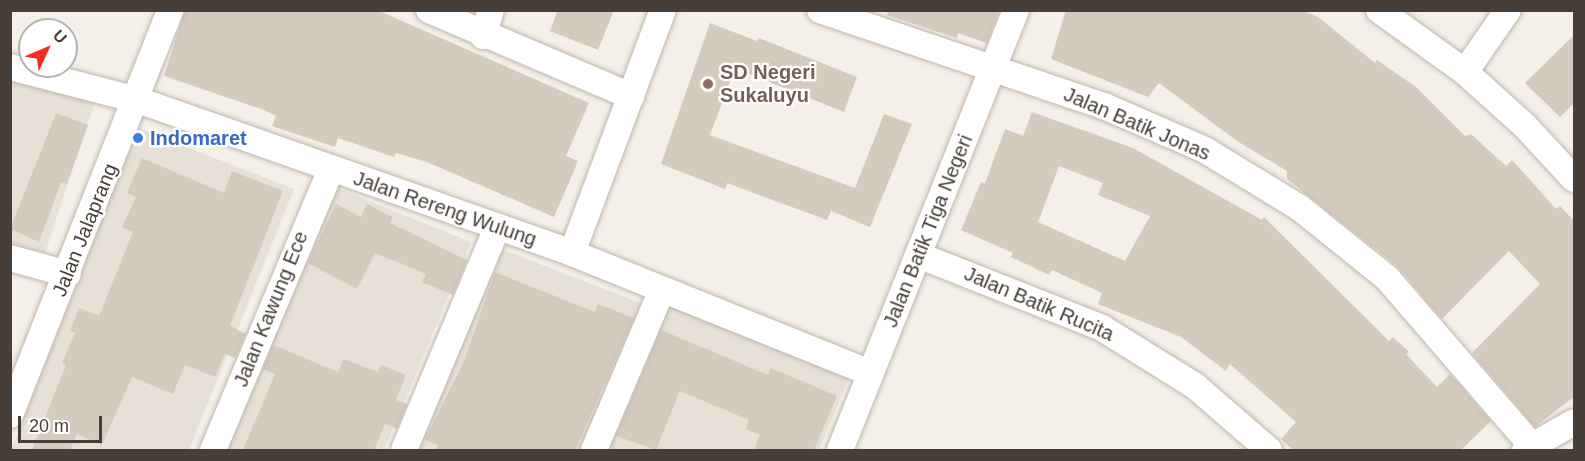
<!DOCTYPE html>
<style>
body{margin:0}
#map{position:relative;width:1585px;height:461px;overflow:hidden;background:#f4efe8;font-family:Helvetica,sans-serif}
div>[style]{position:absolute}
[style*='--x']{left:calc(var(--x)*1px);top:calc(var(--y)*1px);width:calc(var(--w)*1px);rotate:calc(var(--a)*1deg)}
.residential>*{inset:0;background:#e7e0d6}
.building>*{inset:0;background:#d5cabe}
.roads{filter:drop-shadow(0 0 2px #bfb6ab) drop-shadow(0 0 2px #bfb6ab)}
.street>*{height:26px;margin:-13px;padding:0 13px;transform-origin:13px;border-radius:13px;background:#fff}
.dots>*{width:16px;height:16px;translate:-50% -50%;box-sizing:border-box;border:3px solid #fff;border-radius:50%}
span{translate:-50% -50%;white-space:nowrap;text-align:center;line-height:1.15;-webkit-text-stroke:4.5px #fff;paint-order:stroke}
.education-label{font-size:20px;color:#785e54;font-weight:700}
.left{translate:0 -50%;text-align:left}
.street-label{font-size:20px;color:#473f37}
.shop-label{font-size:20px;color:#366cbe;font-weight:700}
.frame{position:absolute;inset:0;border:12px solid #473f37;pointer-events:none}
.north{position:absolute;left:18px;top:18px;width:60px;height:60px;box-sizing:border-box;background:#fff;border:2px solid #b5b2af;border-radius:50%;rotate:46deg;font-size:16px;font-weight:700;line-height:24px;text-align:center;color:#473f37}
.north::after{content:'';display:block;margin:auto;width:21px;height:27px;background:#f42c1f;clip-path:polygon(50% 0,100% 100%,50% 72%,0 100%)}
.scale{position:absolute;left:18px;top:416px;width:84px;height:27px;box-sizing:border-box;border:3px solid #473f37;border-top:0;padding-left:8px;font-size:18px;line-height:21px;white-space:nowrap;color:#473f37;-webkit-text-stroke:4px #fff;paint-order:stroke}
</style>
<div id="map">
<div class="residential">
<i style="clip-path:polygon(10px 76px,95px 101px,45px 253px,11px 244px)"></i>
<i style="clip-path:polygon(138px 128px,294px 189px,189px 450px,11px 450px)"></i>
<i style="clip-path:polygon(319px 181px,471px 242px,384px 450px,217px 450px)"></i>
<i style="clip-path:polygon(488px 244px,643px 304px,581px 450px,406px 450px)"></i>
<i style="clip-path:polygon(663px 297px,851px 373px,819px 450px,602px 450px)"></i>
</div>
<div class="building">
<i style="clip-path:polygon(185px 10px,377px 10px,589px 103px,566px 156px,578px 161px,554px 217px,427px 162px,396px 153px,394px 157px,338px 138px,335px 147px,272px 126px,276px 116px,264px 110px,164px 76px)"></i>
<i style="clip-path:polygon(558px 10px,614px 10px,598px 50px,550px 31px)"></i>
<i style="clip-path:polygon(888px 10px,999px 10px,987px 43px,958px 33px,957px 38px,887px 15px)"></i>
<i style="clip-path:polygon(1066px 10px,1301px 10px,1318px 17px,1375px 63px,1377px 60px,1416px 87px,1465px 136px,1471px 134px,1506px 166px,1512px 160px,1556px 209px,1560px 206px,1575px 222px,1575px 396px,1535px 427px,1472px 353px,1540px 284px,1509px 251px,1442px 319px,1397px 266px,1287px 179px,1287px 171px,1237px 141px,1159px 83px,1148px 97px,1051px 59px)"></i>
<i style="clip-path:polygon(710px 23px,757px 41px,759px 38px,857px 77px,844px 112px,735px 68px,710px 135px,855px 188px,884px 114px,912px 124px,870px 227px,831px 211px,827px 220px,727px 183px,725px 189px,661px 164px)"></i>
<i style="clip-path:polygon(1575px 34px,1575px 102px,1560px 117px,1525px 83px)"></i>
<i style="clip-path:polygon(evenodd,1032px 112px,1133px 148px,1262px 220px,1264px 217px,1389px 341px,1393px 337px,1409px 352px,1406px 354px,1437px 387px,1450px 374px,1491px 421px,1461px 450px,1293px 450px,1281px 439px,1296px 422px,1230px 364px,1226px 371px,1181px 337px,1098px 304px,1102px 293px,1052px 270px,1049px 275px,1011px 257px,1013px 253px,961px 230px,981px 182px,985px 183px,1005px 129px,1023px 136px,1032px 112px,1059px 166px,1103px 183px,1098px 195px,1150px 216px,1125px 261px,1038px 222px,1059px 166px)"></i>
<i style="clip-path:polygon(56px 113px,88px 125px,67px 184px,61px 182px,39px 242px,10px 229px)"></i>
<i style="clip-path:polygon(142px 158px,224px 193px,232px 171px,283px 191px,230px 326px,246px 334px,235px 358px,225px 354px,215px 377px,185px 365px,173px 394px,132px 377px,102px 445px,77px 434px,70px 450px,32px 450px,66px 365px,62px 363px,75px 333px,70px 331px,79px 308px,99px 316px,133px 232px,122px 227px,136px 197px,127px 193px)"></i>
<i style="clip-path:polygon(336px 204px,361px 217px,367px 204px,393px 217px,390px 223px,467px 260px,453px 295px,422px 282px,426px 274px,375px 253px,357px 289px,308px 263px)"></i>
<i style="clip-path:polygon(495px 272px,595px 312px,598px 304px,634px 318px,575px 450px,435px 450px,438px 445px,425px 440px,464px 361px)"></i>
<i style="clip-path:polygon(661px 330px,768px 375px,771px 368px,837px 396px,814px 450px,754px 450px,760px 435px,746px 429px,749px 420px,680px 391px,656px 450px,616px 436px)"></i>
<i style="clip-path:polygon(273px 345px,338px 372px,344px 359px,378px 372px,381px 365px,406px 375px,396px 400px,407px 404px,397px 429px,385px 424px,374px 450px,243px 450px,275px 374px,263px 369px)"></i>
</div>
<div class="roads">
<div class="street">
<i style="--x:429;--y:10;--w:220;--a:23.1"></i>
<i style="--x:820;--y:10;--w:300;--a:18.7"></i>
<i style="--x:1104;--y:106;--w:110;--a:23.5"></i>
<i style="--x:1205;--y:150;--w:111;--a:31.4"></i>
<i style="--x:1300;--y:208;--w:112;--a:38.8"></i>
<i style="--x:1387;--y:278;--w:222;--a:49.2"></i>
<i style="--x:1379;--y:10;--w:106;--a:35.8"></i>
<i style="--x:1465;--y:72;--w:81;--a:42"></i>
<i style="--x:1525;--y:126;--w:72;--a:47.2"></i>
<i style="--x:483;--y:36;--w:27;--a:-73"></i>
<i style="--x:10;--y:67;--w:132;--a:14.5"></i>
<i style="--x:138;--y:100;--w:460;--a:19.4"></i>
<i style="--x:572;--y:253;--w:322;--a:21.9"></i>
<i style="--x:1465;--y:72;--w:75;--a:-55.3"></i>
<i style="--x:572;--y:253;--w:259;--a:-69.5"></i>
<i style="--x:918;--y:255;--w:198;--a:21.6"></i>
<i style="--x:1102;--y:328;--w:110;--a:31.9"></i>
<i style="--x:1195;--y:386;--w:98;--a:40.9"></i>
<i style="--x:10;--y:258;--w:60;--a:15.4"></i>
<i style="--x:10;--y:415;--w:435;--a:-68.4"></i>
<i style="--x:213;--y:450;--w:305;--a:-67.2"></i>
<i style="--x:404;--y:450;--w:241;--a:-67.3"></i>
<i style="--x:594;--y:450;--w:174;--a:-67"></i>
<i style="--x:840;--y:450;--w:474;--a:-68.2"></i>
<i style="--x:1525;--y:450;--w:56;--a:-29.7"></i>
</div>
</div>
<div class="dots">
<i style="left:708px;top:84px;background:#8d6e63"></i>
<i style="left:138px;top:138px;background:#3f7fe0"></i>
</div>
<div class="education-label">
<span class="left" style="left:720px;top:84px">SD Negeri<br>Sukaluyu</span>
</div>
<div class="street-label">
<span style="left:1137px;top:124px;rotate:23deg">Jalan Batik Jonas</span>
<span style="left:445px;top:209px;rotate:19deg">Jalan Rereng Wulung</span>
<span style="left:85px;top:230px;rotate:-68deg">Jalan Jalaprang</span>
<span style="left:928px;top:231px;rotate:-68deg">Jalan Batik Tiga Negeri</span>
<span style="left:1039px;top:304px;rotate:23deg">Jalan Batik Rucita</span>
<span style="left:271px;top:309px;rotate:-68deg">Jalan Kawung Ece</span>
</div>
<div class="shop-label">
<span class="left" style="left:150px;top:138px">Indomaret</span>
</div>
<div class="frame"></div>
<div class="north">U</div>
<div class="scale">20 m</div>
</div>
